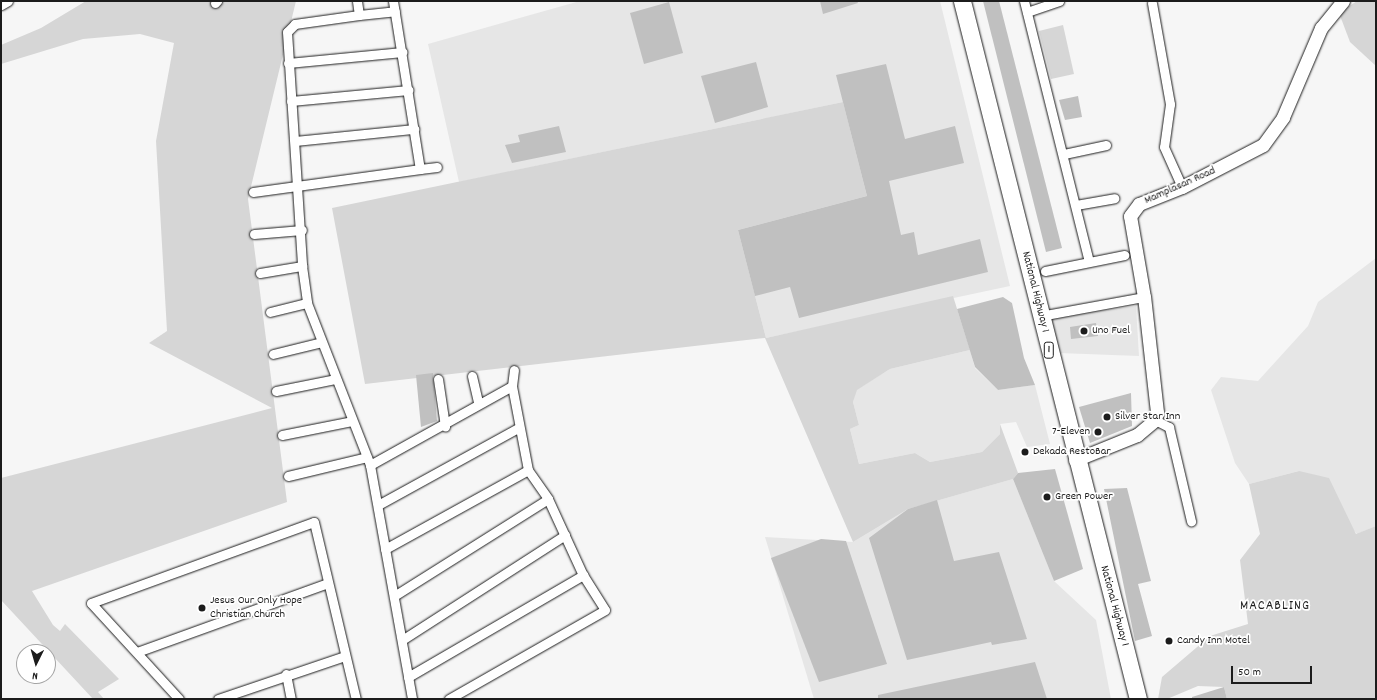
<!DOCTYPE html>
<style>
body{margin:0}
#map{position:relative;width:1377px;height:700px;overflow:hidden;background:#f6f6f6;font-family:Dekko,sans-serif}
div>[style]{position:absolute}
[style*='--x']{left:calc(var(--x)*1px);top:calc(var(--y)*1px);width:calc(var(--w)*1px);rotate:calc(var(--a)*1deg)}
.built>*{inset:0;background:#e6e6e6}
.green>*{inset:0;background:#d6d6d6}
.building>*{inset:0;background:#c0c0c0}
.roads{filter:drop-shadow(0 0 1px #1c1c1c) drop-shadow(0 0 1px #1c1c1c)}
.street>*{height:9px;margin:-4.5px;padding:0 4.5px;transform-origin:4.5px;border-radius:4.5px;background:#fff}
.secondary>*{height:13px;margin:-6.5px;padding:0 6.5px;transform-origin:6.5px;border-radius:6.5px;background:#fff}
.highway>*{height:17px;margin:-8.5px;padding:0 8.5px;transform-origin:8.5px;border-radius:8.5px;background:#fff}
.dots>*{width:11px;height:11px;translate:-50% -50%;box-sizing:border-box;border:2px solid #fff;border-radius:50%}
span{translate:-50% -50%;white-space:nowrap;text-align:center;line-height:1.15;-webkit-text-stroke:3.5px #fff;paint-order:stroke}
.shield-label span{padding:1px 3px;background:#fff;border:1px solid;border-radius:3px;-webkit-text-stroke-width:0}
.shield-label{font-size:11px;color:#1c1c1c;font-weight:700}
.street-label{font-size:12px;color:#1c1c1c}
.poi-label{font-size:12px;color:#1c1c1c}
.left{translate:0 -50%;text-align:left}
.right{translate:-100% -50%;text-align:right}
.quarter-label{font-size:14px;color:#1c1c1c;letter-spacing:1px}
.frame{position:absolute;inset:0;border:2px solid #1c1c1c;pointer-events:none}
.north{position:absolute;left:16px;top:644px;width:40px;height:40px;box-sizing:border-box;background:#fff;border:1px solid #a4a4a4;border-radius:50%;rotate:185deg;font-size:11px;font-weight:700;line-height:16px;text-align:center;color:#1c1c1c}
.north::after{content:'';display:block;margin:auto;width:14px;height:18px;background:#1c1c1c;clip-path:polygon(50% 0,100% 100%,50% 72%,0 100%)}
.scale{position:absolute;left:1231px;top:666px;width:81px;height:18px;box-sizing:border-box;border:2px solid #1c1c1c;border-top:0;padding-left:5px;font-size:12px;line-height:14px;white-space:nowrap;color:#1c1c1c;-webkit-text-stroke:3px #fff;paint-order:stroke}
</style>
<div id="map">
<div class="built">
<i style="clip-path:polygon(580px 1px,940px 1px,1010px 286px,766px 338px,738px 230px,867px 196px,843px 102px,459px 182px,428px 44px)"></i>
<i style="clip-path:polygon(1376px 258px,1376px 526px,1357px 534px,1299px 471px,1249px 484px,1235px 463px,1211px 390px,1221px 377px,1258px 381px,1308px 326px,1318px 302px)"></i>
<i style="clip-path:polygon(1136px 306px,1139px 356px,1059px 353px,1051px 317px)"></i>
<i style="clip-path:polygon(970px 350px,975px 368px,998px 390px,1035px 385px,1050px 444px,1027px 447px,1016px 422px,1000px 424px,1000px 434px,982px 452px,930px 462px,915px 453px,859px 464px,850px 429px,859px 425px,853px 402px,856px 390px,890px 369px)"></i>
<i style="clip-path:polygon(1013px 479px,1054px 581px,1096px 620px,1111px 699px,814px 699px,765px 537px,853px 542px,908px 509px)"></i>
</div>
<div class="green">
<i style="clip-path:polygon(86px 1px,296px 1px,248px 199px,287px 502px,32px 591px,53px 625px,60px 631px,65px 624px,119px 679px,98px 692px,104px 699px,93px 699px,1px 600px,1px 478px,272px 408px,149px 343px,167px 331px,156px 141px,174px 43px,140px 34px,83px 39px,1px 64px,1px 45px,41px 28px)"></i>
<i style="clip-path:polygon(1357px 1px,1376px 1px,1376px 66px,1350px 42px,1339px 13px)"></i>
<i style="clip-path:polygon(1063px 25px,1074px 74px,1051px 79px,1039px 31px)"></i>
<i style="clip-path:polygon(843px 102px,867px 196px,738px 230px,766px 338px,953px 296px,970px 350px,890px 369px,857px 390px,853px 402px,859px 425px,850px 429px,859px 464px,915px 453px,930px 462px,982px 452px,1000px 434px,1000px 424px,1018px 473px,1013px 479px,908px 509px,853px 542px,765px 338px,365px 384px,332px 208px)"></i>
<i style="clip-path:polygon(1299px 471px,1329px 478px,1356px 534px,1376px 526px,1376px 699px,1227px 699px,1224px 687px,1198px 686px,1167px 699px,1158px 699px,1162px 677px,1210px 636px,1248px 624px,1240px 560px,1260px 534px,1249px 484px)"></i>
</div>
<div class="building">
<i style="clip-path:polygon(820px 1px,857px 1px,858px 3px,823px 14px)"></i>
<i style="clip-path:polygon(983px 1px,999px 1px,1062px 248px,1046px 252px)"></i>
<i style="clip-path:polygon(669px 2px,683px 53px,644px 64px,630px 13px)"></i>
<i style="clip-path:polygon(756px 62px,768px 107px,715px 123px,701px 76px)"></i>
<i style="clip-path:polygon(886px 64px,905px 139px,955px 126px,964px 163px,889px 181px,901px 235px,914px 232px,918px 255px,980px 239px,988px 272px,799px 318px,790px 287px,755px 296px,738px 230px,867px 196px,836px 75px)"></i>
<i style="clip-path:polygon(1078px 96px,1082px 117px,1065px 120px,1059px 100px)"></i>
<i style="clip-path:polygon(559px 126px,566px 152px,512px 163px,505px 145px,520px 142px,518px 135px)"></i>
<i style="clip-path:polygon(1003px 297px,1012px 303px,1024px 358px,1035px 385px,998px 390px,975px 367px,957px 309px)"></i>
<i style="clip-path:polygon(1096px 323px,1098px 336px,1071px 339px,1070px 327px)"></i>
<i style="clip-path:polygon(433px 373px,437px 421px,421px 427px,416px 375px)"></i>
<i style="clip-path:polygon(1131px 393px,1132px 426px,1090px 443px,1079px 407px)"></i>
<i style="clip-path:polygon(1055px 469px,1083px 569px,1054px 581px,1013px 479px,1018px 473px)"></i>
<i style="clip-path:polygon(1127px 488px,1151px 581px,1138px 584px,1152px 636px,1135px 641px,1104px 489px)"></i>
<i style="clip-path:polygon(937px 500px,954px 561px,999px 552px,1027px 639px,992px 645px,991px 642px,907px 660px,869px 538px,908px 509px)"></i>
<i style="clip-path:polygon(821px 539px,846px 541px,887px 664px,819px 682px,771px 558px)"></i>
<i style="clip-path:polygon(1035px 662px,1047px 699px,878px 699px,878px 695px)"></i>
<i style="clip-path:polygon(1224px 687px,1227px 699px,1192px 699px,1192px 697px)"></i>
</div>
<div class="roads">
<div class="street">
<i style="--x:357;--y:1;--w:14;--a:82"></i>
<i style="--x:359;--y:15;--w:65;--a:172"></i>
<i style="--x:295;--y:24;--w:11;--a:135"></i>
<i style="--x:287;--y:32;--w:234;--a:86.3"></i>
<i style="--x:302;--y:266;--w:37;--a:82"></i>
<i style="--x:307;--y:303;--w:174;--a:68.7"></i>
<i style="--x:370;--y:465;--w:238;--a:79.8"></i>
<i style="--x:393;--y:1;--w:170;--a:80.9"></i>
<i style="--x:420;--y:169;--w:17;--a:-7"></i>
<i style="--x:1024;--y:1;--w:268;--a:76"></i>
<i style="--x:215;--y:3;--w:3;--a:-45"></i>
<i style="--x:1152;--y:3;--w:103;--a:79.9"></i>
<i style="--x:1170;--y:104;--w:43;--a:97.9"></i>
<i style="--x:1164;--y:147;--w:44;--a:65.8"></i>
<i style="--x:1;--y:5;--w:8;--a:-30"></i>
<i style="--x:1027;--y:12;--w:34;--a:-19"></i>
<i style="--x:359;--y:15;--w:36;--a:-6"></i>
<i style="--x:288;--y:63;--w:115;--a:-5.5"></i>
<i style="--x:291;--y:101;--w:118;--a:-5.4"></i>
<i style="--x:295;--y:141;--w:120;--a:-5.8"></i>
<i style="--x:1064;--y:154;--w:43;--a:-12.1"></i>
<i style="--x:253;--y:192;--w:169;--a:-7.8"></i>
<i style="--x:1076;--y:205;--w:39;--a:-10"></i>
<i style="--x:254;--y:234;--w:48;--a:-4.8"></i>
<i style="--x:1045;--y:271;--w:81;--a:-11.4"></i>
<i style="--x:260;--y:273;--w:43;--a:-9.5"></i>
<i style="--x:270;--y:312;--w:38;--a:-14"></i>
<i style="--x:1040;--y:316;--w:106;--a:-10.4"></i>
<i style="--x:273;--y:354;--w:50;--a:-13.8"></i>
<i style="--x:472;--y:376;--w:28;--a:77"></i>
<i style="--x:438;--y:379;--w:48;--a:81.5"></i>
<i style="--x:512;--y:386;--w:16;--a:-83"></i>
<i style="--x:276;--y:391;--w:60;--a:-11.5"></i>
<i style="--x:1155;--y:420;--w:16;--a:27"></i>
<i style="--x:1169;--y:427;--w:97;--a:76.8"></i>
<i style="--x:282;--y:435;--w:71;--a:-11.3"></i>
<i style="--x:370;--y:465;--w:162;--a:-29.1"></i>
<i style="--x:512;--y:386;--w:86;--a:79.2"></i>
<i style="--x:528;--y:470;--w:35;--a:55"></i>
<i style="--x:548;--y:499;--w:84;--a:65.3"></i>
<i style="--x:583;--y:575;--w:41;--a:57.8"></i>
<i style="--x:605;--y:610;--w:180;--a:150.3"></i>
<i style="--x:288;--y:476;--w:81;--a:-13.5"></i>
<i style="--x:378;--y:505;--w:160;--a:-28.8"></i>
<i style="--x:385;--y:549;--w:163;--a:-28.9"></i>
<i style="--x:394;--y:596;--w:182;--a:-32.2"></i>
<i style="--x:402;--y:640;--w:194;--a:-32.8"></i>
<i style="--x:137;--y:652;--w:203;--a:-19.9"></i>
<i style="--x:286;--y:674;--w:25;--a:79"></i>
<i style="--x:408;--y:677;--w:203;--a:-30.2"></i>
<i style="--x:179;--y:699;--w:130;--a:-132.5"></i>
<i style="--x:91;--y:603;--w:237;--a:-20"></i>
<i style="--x:314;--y:522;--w:182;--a:76.7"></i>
<i style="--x:218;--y:699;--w:134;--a:-18.7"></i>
</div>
<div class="secondary">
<i style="--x:1075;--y:460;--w:67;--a:-22"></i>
<i style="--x:1137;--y:435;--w:23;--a:-40"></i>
<i style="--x:1155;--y:420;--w:8;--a:-76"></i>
<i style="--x:1157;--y:412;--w:116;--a:-96.4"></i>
<i style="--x:1144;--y:297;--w:82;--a:-99.8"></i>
<i style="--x:1130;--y:216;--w:15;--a:-53"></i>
<i style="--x:1139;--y:204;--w:46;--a:-21.6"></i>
<i style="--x:1182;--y:187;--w:91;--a:-27.4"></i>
<i style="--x:1263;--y:145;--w:34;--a:-54"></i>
<i style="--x:1283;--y:117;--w:97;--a:-66.9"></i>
<i style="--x:1321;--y:28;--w:35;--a:-51"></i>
</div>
<div class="highway">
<i style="--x:962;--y:1;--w:720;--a:75.85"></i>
</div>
</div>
<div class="dots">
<i style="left:1084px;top:331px;background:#1c1c1c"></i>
<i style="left:1107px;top:417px;background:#1c1c1c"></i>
<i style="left:1098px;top:432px;background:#1c1c1c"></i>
<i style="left:1025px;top:452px;background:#1c1c1c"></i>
<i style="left:1047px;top:497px;background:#1c1c1c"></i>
<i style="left:202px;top:608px;background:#1c1c1c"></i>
<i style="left:1169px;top:641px;background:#1c1c1c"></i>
</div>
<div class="shield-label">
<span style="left:1049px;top:350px">1</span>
</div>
<div class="street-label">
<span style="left:1180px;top:186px;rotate:-24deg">Mamplasan Road</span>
<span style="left:1035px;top:292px;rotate:76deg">National Highway 1</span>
<span style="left:1114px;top:606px;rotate:75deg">National Highway 1</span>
</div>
<div class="poi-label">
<span class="left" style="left:1092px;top:331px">Uno Fuel</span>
<span class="left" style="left:1115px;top:417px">Silver Star Inn</span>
<span class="right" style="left:1090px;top:432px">7-Eleven</span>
<span class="left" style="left:1033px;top:452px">Dekada RestoBar</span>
<span class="left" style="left:1055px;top:497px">Green Power</span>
<span class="left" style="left:210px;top:608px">Jesus Our Only Hope<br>Christian Church</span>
<span class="left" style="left:1177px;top:641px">Candy Inn Motel</span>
</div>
<div class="quarter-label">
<span style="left:1275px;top:606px">MACABLING</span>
</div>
<div class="frame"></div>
<div class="north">N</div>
<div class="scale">50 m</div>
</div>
